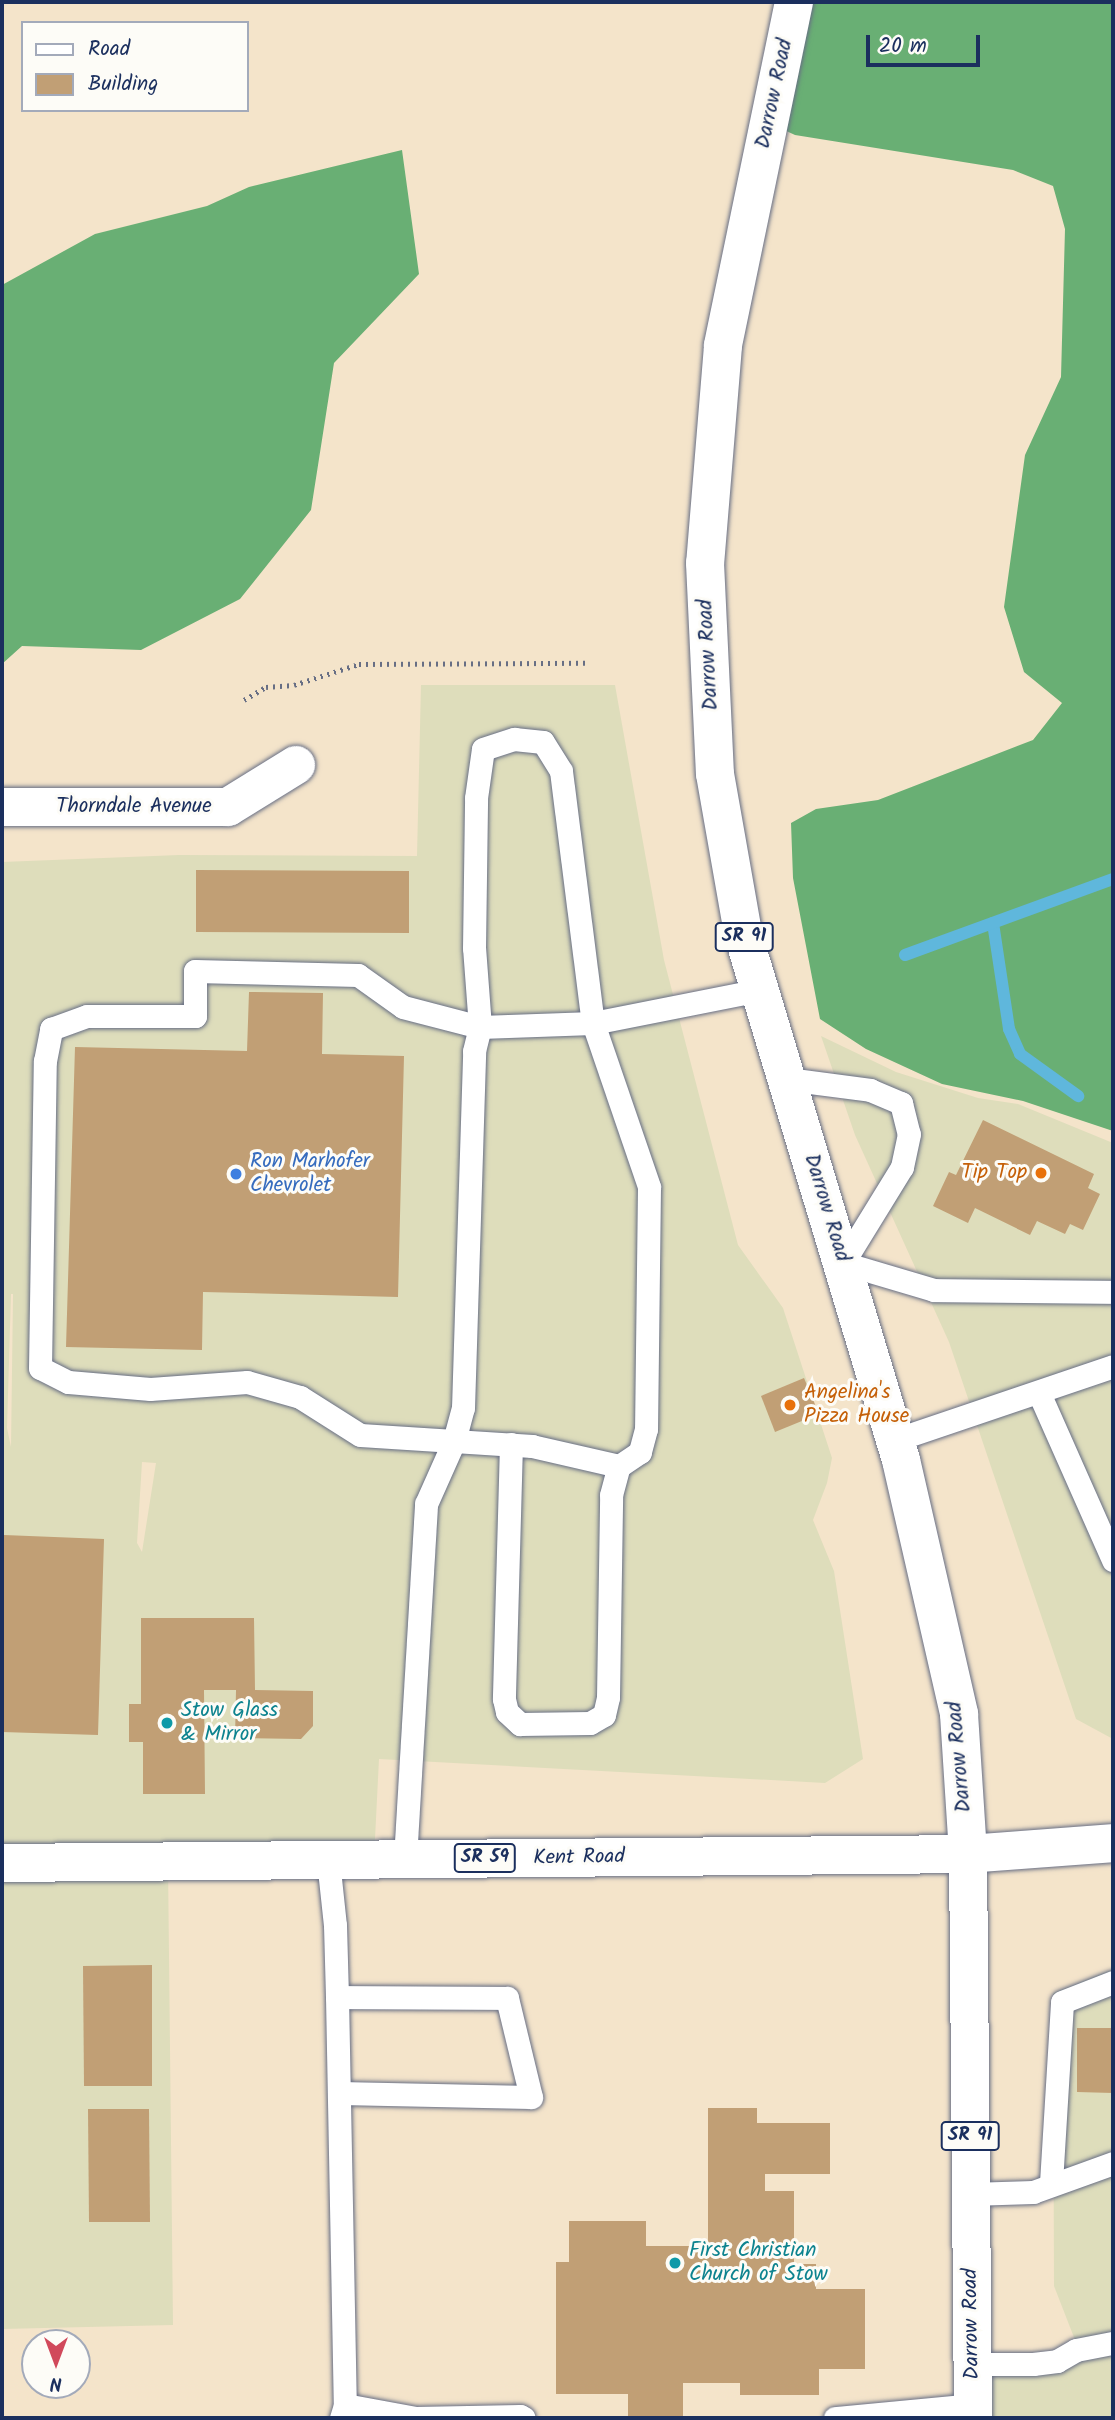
<!DOCTYPE html>
<style>
body{margin:0}
#map{position:relative;width:1115px;height:2420px;overflow:hidden;background:#f4e4ca;font-family:Kalam,sans-serif}
div>[style]{position:absolute}
[style*='--x']{left:calc(var(--x)*1px);top:calc(var(--y)*1px);width:calc(var(--w)*1px);rotate:calc(var(--a)*1deg)}
.built>*{inset:0;background:#deddbb}
.forest>*{inset:0;background:#69af74}
.stream>*{height:12px;margin:-6px;padding:0 6px;transform-origin:6px;border-radius:6px;background:#5fb7dc}
.building>*{inset:0;background:#c19f75}
.path>*{height:4.5px;margin-top:-2.25px;transform-origin:0;background:repeating-linear-gradient(90deg,#676e84 0 2px,transparent 0 7px)}
.roads{filter:drop-shadow(0 0 2px #676e84) drop-shadow(0 0 2px #676e84)}
.service>*{height:23px;margin:-11.5px;padding:0 11.5px;transform-origin:11.5px;border-radius:11.5px;background:#fff}
.minor>*{height:38px;margin:-19px;padding:0 19px;transform-origin:19px;border-radius:19px;background:#fff}
.primary>*{height:38px;margin:-19px;padding:0 19px;transform-origin:19px;border-radius:19px;background:#fff}
.dots>*{width:19px;height:19px;translate:-50% -50%;box-sizing:border-box;border:4px solid #fdfcf7;border-radius:50%}
span{translate:-50% -50%;white-space:nowrap;text-align:center;line-height:1.15;-webkit-text-stroke:6px #fdfcf7;paint-order:stroke}
.shield-label span{padding:2px 5px;background:#fdfcf7;border:2px solid;border-radius:5px;-webkit-text-stroke-width:0}
.shield-label{font-size:19px;color:#1b2f5e;font-weight:700}
.street-label{font-size:21px;color:#1b2f5e}
.shop-label{font-size:21px;color:#366cbe}
.left{translate:0 -50%;text-align:left}
.food-label{font-size:21px;color:#c56008}
.right{translate:-100% -50%;text-align:right}
.culture-label{font-size:21px;color:#0d838f}
.frame{position:absolute;inset:0;border:4px solid #1b2f5e;pointer-events:none}
.legend{position:absolute;left:21px;top:21px;width:228px;height:91px;box-sizing:border-box;background:#fdfcf7;border:2px solid #a3aaba;margin:0;padding:9px 12px;list-style:none;font-size:21px;color:#1b2f5e}
.legend li{display:flex;align-items:center;gap:14px;height:35px}
.legend b{width:35px;border:2px solid #a3aaba}
.north{position:absolute;left:21px;top:2329px;width:70px;height:70px;box-sizing:border-box;background:#fdfcf7;border:2px solid #a3aaba;border-radius:50%;rotate:180deg;font-size:19px;font-weight:700;line-height:28px;text-align:center;color:#1b2f5e}
.north::after{content:'';display:block;margin:auto;width:24px;height:32px;background:#d1495b;clip-path:polygon(50% 0,100% 100%,50% 72%,0 100%)}
.scale{position:absolute;left:866px;top:35px;width:114px;height:32px;box-sizing:border-box;border:4px solid #1b2f5e;border-top:0;padding-left:9px;font-size:21px;line-height:24px;white-space:nowrap;color:#1b2f5e;-webkit-text-stroke:5px #fdfcf7;paint-order:stroke}
</style>
<div id="map">
<div class="built">
<i style="clip-path:polygon(evenodd,421px 685px,615px 685px,664px 960px,738px 1245px,783px 1308px,832px 1458px,827px 1483px,813px 1520px,834px 1571px,863px 1759px,825px 1783px,379px 1759px,374px 1859px,168px 1863px,173px 2325px,2px 2329px,2px 862px,179px 855px,417px 856px,421px 685px,11px 1294px,13px 1294px,11px 1447px,7px 1428px,11px 1294px,421px 685px,142px 1462px,156px 1463px,142px 1552px,137px 1543px,142px 1462px)"></i>
<i style="clip-path:polygon(821px 1036px,896px 1072px,978px 1098px,1018px 1104px,1113px 1143px,1113px 1739px,1076px 1719px,949px 1342px,855px 1135px)"></i>
<i style="clip-path:polygon(1113px 1969px,1113px 2418px,973px 2418px,972px 2364px,1082px 2358px,1054px 2286px,1053px 1993px)"></i>
</div>
<div class="forest">
<i style="clip-path:polygon(794px 2px,1113px 2px,1113px 1131px,1023px 1101px,942px 1084px,866px 1049px,820px 1019px,793px 878px,791px 823px,816px 809px,878px 800px,1033px 740px,1062px 703px,1024px 672px,1004px 607px,1025px 455px,1061px 377px,1065px 229px,1053px 186px,1013px 170px,795px 135px,769px 123px)"></i>
<i style="clip-path:polygon(402px 150px,419px 274px,334px 363px,311px 510px,240px 599px,141px 650px,22px 646px,2px 664px,2px 285px,95px 234px,207px 206px,249px 187px)"></i>
</div>
<div class="stream">
<i style="--x:993;--y:923;--w:107;--a:81.4"></i>
<i style="--x:1009;--y:1029;--w:27;--a:66"></i>
<i style="--x:1020;--y:1054;--w:72;--a:35.9"></i>
<i style="--x:905;--y:955;--w:221;--a:-20.1"></i>
</div>
<div class="building">
<i style="clip-path:polygon(196px 870px,409px 871px,409px 933px,196px 932px)"></i>
<i style="clip-path:polygon(249px 992px,323px 993px,322px 1054px,404px 1056px,398px 1297px,203px 1292px,202px 1350px,66px 1347px,75px 1047px,247px 1051px)"></i>
<i style="clip-path:polygon(983px 1120px,1094px 1174px,1088px 1188px,1100px 1194px,1083px 1230px,1070px 1224px,1065px 1234px,1037px 1221px,1030px 1235px,975px 1208px,968px 1223px,933px 1206px,949px 1172px,956px 1175px)"></i>
<i style="clip-path:polygon(804px 1378px,819px 1414px,775px 1432px,761px 1396px)"></i>
<i style="clip-path:polygon(4px 1535px,104px 1539px,98px 1735px,2px 1732px)"></i>
<i style="clip-path:polygon(141px 1618px,254px 1618px,255px 1690px,313px 1691px,313px 1726px,301px 1739px,235px 1738px,236px 1690px,204px 1690px,205px 1794px,143px 1794px,143px 1742px,129px 1742px,129px 1704px,141px 1704px)"></i>
<i style="clip-path:polygon(152px 1965px,152px 2086px,84px 2086px,83px 1966px)"></i>
<i style="clip-path:polygon(1077px 2028px,1113px 2028px,1113px 2093px,1077px 2092px)"></i>
<i style="clip-path:polygon(708px 2108px,757px 2108px,757px 2123px,830px 2123px,830px 2174px,765px 2174px,765px 2191px,794px 2191px,794px 2264px,816px 2264px,816px 2289px,865px 2289px,865px 2369px,819px 2369px,819px 2395px,740px 2395px,740px 2383px,683px 2383px,683px 2418px,628px 2418px,628px 2394px,556px 2394px,556px 2262px,569px 2262px,569px 2221px,646px 2221px,646px 2246px,708px 2246px)"></i>
<i style="clip-path:polygon(88px 2109px,149px 2109px,150px 2222px,89px 2222px)"></i>
</div>
<div class="path">
<i style="--x:244;--y:700;--w:26;--a:-31"></i>
<i style="--x:266;--y:687;--w:28;--a:-4"></i>
<i style="--x:294;--y:685;--w:68;--a:-17.9"></i>
<i style="--x:359;--y:664;--w:226;--a:-0.3"></i>
</div>
<div class="roads">
<div class="service">
<i style="--x:514;--y:739;--w:29;--a:6"></i>
<i style="--x:543;--y:742;--w:34;--a:58"></i>
<i style="--x:561;--y:771;--w:254;--a:82.8"></i>
<i style="--x:593;--y:1023;--w:173;--a:71.1"></i>
<i style="--x:649;--y:1187;--w:242;--a:90.7"></i>
<i style="--x:646;--y:1429;--w:24;--a:105"></i>
<i style="--x:640;--y:1452;--w:25;--a:146"></i>
<i style="--x:619;--y:1466;--w:89;--a:-167.1"></i>
<i style="--x:532;--y:1446;--w:172;--a:-176.3"></i>
<i style="--x:360;--y:1435;--w:71;--a:-147.7"></i>
<i style="--x:300;--y:1397;--w:55;--a:-164.2"></i>
<i style="--x:247;--y:1382;--w:97;--a:175.9"></i>
<i style="--x:150;--y:1389;--w:82;--a:-175.1"></i>
<i style="--x:68;--y:1382;--w:31;--a:-153"></i>
<i style="--x:40;--y:1368;--w:307;--a:-89.1"></i>
<i style="--x:45;--y:1061;--w:33;--a:-79"></i>
<i style="--x:51;--y:1029;--w:38;--a:-20"></i>
<i style="--x:87;--y:1016;--w:108;--a:0"></i>
<i style="--x:195;--y:1016;--w:45;--a:-90"></i>
<i style="--x:195;--y:971;--w:163;--a:1.4"></i>
<i style="--x:358;--y:975;--w:55;--a:35.4"></i>
<i style="--x:403;--y:1007;--w:80;--a:14.6"></i>
<i style="--x:480;--y:1027;--w:79;--a:-94.3"></i>
<i style="--x:474;--y:948;--w:150;--a:-89.2"></i>
<i style="--x:476;--y:798;--w:49;--a:-81.9"></i>
<i style="--x:483;--y:749;--w:33;--a:-18"></i>
<i style="--x:787;--y:1079;--w:84;--a:7.5"></i>
<i style="--x:870;--y:1090;--w:34;--a:23"></i>
<i style="--x:901;--y:1103;--w:32;--a:76"></i>
<i style="--x:909;--y:1134;--w:34;--a:102"></i>
<i style="--x:902;--y:1167;--w:113;--a:121.6"></i>
<i style="--x:843;--y:1263;--w:95;--a:16.5"></i>
<i style="--x:934;--y:1290;--w:179;--a:0.6"></i>
<i style="--x:1039;--y:1393;--w:183;--a:66.1"></i>
<i style="--x:895;--y:1440;--w:230;--a:-18.7"></i>
<i style="--x:511;--y:1444;--w:255;--a:91.6"></i>
<i style="--x:504;--y:1699;--w:13;--a:77"></i>
<i style="--x:507;--y:1712;--w:18;--a:43"></i>
<i style="--x:520;--y:1724;--w:70;--a:-0.8"></i>
<i style="--x:590;--y:1723;--w:16;--a:-30"></i>
<i style="--x:604;--y:1715;--w:18;--a:-77"></i>
<i style="--x:608;--y:1697;--w:202;--a:-89.1"></i>
<i style="--x:611;--y:1495;--w:30;--a:-75"></i>
<i style="--x:405;--y:1859;--w:356;--a:-86.6"></i>
<i style="--x:426;--y:1504;--w:69;--a:-66"></i>
<i style="--x:454;--y:1441;--w:34;--a:-75"></i>
<i style="--x:463;--y:1408;--w:357;--a:-88.2"></i>
<i style="--x:474;--y:1051;--w:25;--a:-76"></i>
<i style="--x:480;--y:1027;--w:113;--a:-2"></i>
<i style="--x:593;--y:1023;--w:170;--a:-11.2"></i>
<i style="--x:328;--y:1860;--w:65;--a:83.9"></i>
<i style="--x:335;--y:1925;--w:72;--a:88.4"></i>
<i style="--x:337;--y:1997;--w:408;--a:88.9"></i>
<i style="--x:345;--y:2405;--w:14;--a:107"></i>
<i style="--x:337;--y:1997;--w:170;--a:0.3"></i>
<i style="--x:507;--y:1998;--w:102;--a:76.4"></i>
<i style="--x:531;--y:2097;--w:192;--a:-178.8"></i>
<i style="--x:1051;--y:2183;--w:181;--a:-86.5"></i>
<i style="--x:1062;--y:2002;--w:55;--a:-21.4"></i>
<i style="--x:970;--y:2194;--w:63;--a:-1.8"></i>
<i style="--x:1033;--y:2192;--w:85;--a:-19.9"></i>
<i style="--x:972;--y:2364;--w:61;--a:0"></i>
<i style="--x:1033;--y:2364;--w:24;--a:-7"></i>
<i style="--x:1057;--y:2361;--w:22;--a:-30"></i>
<i style="--x:1076;--y:2350;--w:38;--a:-11"></i>
<i style="--x:345;--y:2405;--w:72;--a:10.4"></i>
<i style="--x:416;--y:2418;--w:104;--a:-1.1"></i>
<i style="--x:520;--y:2416;--w:4;--a:27"></i>
<i style="--x:835;--y:2418;--w:139;--a:-5.4"></i>
</div>
<div class="minor">
<i style="--x:2;--y:807;--w:226;--a:0"></i>
<i style="--x:228;--y:807;--w:80;--a:-31.7"></i>
</div>
<div class="primary">
<i style="--x:794;--y:2;--w:351;--a:101.7"></i>
<i style="--x:723;--y:346;--w:218;--a:94.7"></i>
<i style="--x:705;--y:563;--w:211;--a:87.3"></i>
<i style="--x:715;--y:774;--w:167;--a:80"></i>
<i style="--x:744;--y:938;--w:545;--a:73.26"></i>
<i style="--x:901;--y:1460;--w:261;--a:77.1"></i>
<i style="--x:959;--y:1714;--w:140;--a:86.3"></i>
<i style="--x:968;--y:1854;--w:564;--a:89.49"></i>
<i style="--x:2;--y:1863;--w:966;--a:-0.53"></i>
<i style="--x:968;--y:1854;--w:145;--a:-4.3"></i>
</div>
</div>
<div class="dots">
<i style="left:1041px;top:1173px;background:#e8710a"></i>
<i style="left:236px;top:1174px;background:#3f7fe0"></i>
<i style="left:790px;top:1405px;background:#e8710a"></i>
<i style="left:167px;top:1723px;background:#0f9aa8"></i>
<i style="left:675px;top:2263px;background:#0f9aa8"></i>
</div>
<div class="shield-label">
<span style="left:744px;top:937px">SR 91</span>
<span style="left:485px;top:1858px">SR 59</span>
<span style="left:970px;top:2136px">SR 91</span>
</div>
<div class="street-label">
<span style="left:775px;top:94px;rotate:-78deg">Darrow Road</span>
<span style="left:709px;top:655px;rotate:-93deg">Darrow Road</span>
<span style="left:134px;top:807px">Thorndale Avenue</span>
<span style="left:826px;top:1208px;rotate:73deg">Darrow Road</span>
<span style="left:960px;top:1757px;rotate:-95deg">Darrow Road</span>
<span style="left:579px;top:1858px;rotate:-1deg">Kent Road</span>
<span style="left:972px;top:2324px;rotate:-91deg">Darrow Road</span>
</div>
<div class="shop-label">
<span class="left" style="left:250px;top:1174px">Ron Marhofer<br>Chevrolet</span>
</div>
<div class="food-label">
<span class="right" style="left:1027px;top:1173px">Tip Top</span>
<span class="left" style="left:804px;top:1405px">Angelina's<br>Pizza House</span>
</div>
<div class="culture-label">
<span class="left" style="left:181px;top:1723px">Stow Glass<br>&amp; Mirror</span>
<span class="left" style="left:689px;top:2263px">First Christian<br>Church of Stow</span>
</div>
<div class="frame"></div>
<ul class="legend">
<li><b style="height:9px;background:#fff"></b>Road</li>
<li><b style="height:19px;background:#c19f75"></b>Building</li>
</ul>
<div class="north">N</div>
<div class="scale">20 m</div>
</div>
